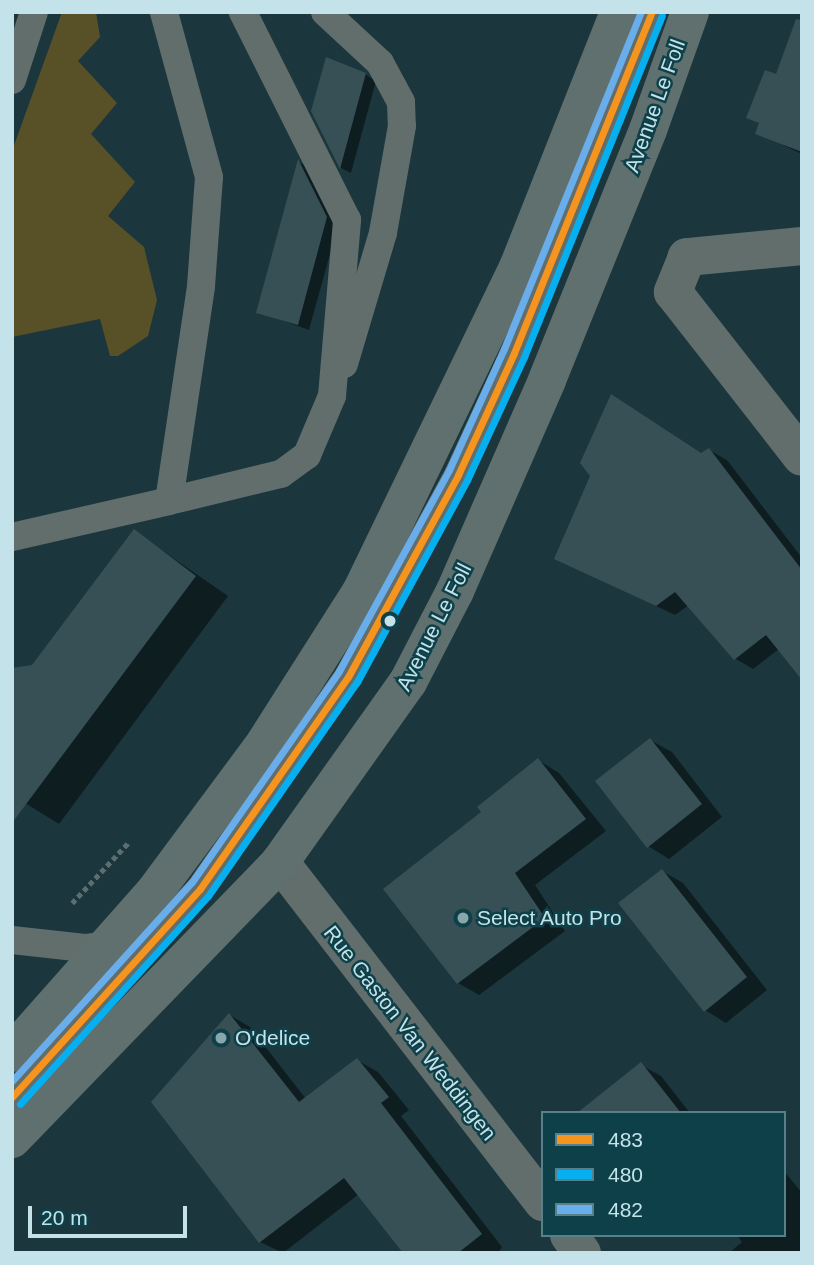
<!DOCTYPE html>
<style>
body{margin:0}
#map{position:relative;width:814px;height:1265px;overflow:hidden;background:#1b373d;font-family:Arial,sans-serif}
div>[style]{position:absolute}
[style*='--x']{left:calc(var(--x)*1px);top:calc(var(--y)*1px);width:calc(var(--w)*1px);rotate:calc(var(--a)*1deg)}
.green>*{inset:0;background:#585027}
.shadow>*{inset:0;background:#0007}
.building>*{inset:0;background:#375055}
.path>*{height:4.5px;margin-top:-2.25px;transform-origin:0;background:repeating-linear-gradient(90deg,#5e6d6d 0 5px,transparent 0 8.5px)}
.service>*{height:28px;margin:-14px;padding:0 14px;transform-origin:14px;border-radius:14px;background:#626e6c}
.minor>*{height:38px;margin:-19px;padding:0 19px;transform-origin:19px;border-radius:19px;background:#626e6c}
.secondary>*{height:38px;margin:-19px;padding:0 19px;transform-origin:19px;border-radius:19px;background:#60706f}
.bus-1>*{height:7px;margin:-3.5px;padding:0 3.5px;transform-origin:3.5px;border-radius:3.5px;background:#f7941d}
.bus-2>*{height:7px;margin:-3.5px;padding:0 3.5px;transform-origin:3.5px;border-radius:3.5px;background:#06afef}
.bus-3>*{height:7px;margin:-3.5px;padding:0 3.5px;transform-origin:3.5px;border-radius:3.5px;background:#69adea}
.dots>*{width:19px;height:19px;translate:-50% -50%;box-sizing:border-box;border:4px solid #0e404a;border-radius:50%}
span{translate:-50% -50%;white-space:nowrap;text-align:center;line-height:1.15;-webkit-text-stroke:5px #0e404a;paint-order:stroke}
.street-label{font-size:21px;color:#c4e2e9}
.poi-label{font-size:21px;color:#c4e2e9}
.left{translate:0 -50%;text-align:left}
.frame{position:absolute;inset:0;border:14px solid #c4e2e9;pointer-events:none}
.legend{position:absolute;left:541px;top:1111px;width:245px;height:126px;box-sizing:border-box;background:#0e404a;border:2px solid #57818a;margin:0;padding:9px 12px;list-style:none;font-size:21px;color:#c4e2e9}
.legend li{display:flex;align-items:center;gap:14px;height:35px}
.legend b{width:35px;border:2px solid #57818a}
.scale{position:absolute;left:28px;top:1206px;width:159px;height:32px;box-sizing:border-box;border:4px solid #c4e2e9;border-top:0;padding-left:9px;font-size:21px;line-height:24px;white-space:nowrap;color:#c4e2e9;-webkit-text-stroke:5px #0e404a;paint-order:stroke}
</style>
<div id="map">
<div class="green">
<i style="clip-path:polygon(62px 12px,96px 12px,100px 37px,78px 61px,117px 103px,91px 134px,135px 182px,108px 216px,144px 247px,157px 300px,148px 336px,118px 356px,110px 356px,100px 319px,12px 337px,12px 151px)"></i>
</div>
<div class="shadow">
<i style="clip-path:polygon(365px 74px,376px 81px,351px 173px,341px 168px,313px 111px)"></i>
<i style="clip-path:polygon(802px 85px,802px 154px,757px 133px)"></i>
<i style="clip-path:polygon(299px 162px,309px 168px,338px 225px,309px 330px,259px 312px)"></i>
<i style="clip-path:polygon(709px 450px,727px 460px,802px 558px,802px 678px,779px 649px,753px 669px,736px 659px,689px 605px,675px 615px,556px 558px)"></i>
<i style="clip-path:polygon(134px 531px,228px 596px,59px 824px,12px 795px,22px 681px)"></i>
<i style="clip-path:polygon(650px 740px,672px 752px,722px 817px,669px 859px,648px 846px)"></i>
<i style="clip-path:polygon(538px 760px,559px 773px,606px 831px,535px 885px,565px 931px,479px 995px,458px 983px,483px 812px)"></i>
<i style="clip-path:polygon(662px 871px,683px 883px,767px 990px,726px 1023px,705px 1010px)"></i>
<i style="clip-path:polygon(230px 1015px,250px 1027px,306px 1099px,357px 1060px,378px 1072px,409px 1110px,401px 1116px,502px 1247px,498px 1253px,405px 1253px,359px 1194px,283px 1253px,260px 1242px)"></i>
<i style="clip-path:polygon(641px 1065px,661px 1076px,690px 1113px,595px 1113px)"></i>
<i style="clip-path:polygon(784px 1171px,802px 1193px,802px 1253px,729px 1253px,742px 1242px,737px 1235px,784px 1235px)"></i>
</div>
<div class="building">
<i style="clip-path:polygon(796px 19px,802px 20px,802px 152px,755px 134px,759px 123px,746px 118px,765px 70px,776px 74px)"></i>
<i style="clip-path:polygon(326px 57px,366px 73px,340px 169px,311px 111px)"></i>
<i style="clip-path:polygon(298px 159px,327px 217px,298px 325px,256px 313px)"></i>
<i style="clip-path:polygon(611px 394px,701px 453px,709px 448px,802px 570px,802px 680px,766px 635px,734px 660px,675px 592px,656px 606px,554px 559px,590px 476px,580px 463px)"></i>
<i style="clip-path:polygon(134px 529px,196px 576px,12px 823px,12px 668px,32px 665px)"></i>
<i style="clip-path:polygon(650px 738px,702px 804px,647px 848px,595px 781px)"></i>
<i style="clip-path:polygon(538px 758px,586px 819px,515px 873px,545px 918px,457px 984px,383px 889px,481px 812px,477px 807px)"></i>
<i style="clip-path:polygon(662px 869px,747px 977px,704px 1012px,618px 903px)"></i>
<i style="clip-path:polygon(229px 1013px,299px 1102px,357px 1058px,389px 1097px,381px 1103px,482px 1234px,458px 1253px,403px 1253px,344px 1178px,259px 1243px,151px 1102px)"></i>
<i style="clip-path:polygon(641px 1062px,681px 1113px,577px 1113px)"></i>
</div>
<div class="path">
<i style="--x:72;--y:903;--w:82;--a:-47"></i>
</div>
<div class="service">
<i style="--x:325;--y:12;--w:75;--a:42.8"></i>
<i style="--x:380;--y:63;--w:44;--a:61.7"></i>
<i style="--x:401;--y:102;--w:24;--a:88"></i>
<i style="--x:402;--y:126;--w:109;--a:100.1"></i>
<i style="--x:383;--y:233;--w:137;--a:106.6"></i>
<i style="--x:12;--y:80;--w:71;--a:-72.1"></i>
<i style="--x:169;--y:501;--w:115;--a:-13.6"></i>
<i style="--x:281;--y:474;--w:32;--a:-36"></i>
<i style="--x:307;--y:455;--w:64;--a:-67"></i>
<i style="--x:332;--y:396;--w:177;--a:-85.1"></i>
<i style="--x:347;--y:220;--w:233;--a:-116.6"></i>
<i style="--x:12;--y:537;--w:161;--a:-12.9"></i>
<i style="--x:169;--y:501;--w:217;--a:-81.5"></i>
<i style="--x:201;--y:286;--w:109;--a:-85.8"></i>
<i style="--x:209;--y:177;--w:171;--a:-105.3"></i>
<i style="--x:12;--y:940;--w:73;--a:6.3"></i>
<i style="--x:85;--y:948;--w:27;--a:-8"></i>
<i style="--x:12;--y:1097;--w:280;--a:-47.9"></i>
<i style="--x:200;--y:889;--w:259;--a:-55.1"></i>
<i style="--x:348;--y:677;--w:230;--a:-61.4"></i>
<i style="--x:458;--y:475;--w:134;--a:-65.3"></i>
<i style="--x:514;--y:353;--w:368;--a:-68"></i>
</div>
<div class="minor">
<i style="--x:802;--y:246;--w:116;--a:174.5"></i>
<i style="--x:687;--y:257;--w:38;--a:112"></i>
<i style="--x:673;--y:292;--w:209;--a:52"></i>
<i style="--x:280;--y:862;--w:430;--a:52.3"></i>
<i style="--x:569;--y:1235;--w:22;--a:54"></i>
</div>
<div class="secondary">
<i style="--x:12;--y:1053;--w:217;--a:-48.5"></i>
<i style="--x:156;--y:890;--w:183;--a:-53.4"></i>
<i style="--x:265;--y:743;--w:179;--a:-57.6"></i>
<i style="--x:361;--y:592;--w:363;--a:-64.2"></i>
<i style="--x:519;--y:265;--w:272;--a:-68.4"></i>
<i style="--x:12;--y:1139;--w:385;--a:-45.9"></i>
<i style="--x:280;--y:862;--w:221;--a:-54.6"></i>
<i style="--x:408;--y:682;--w:102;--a:-62.7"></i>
<i style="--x:455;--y:591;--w:230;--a:-66.4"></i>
<i style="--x:547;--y:380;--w:270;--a:-68"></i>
<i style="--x:648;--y:130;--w:125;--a:-70.4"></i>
</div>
<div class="bus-1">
<i style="--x:12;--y:1097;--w:280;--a:-47.9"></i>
<i style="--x:200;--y:889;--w:259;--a:-55.1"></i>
<i style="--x:348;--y:677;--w:230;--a:-61.4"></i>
<i style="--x:458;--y:475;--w:134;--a:-65.3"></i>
<i style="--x:514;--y:353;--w:368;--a:-68"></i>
</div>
<div class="bus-2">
<i style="--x:20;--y:1104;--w:280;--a:-47.9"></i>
<i style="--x:208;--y:896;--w:261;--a:-55.2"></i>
<i style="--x:357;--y:682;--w:230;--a:-61.4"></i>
<i style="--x:467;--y:480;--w:136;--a:-65.1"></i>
<i style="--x:524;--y:357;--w:368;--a:-68"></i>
</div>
<div class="bus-3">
<i style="--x:12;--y:1081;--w:268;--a:-47.9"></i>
<i style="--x:192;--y:882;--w:257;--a:-55.1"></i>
<i style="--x:339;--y:671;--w:229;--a:-61.3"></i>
<i style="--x:449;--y:470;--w:133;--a:-65.6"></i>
<i style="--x:504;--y:349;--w:364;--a:-67.9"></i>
</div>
<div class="dots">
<i style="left:390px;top:621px;background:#c4e2e9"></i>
<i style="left:463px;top:918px;background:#89a6ad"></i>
<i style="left:221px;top:1038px;background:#89a6ad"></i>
</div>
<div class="street-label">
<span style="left:655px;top:106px;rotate:-70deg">Avenue Le Foll</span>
<span style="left:434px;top:627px;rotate:-63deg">Avenue Le Foll</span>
<span style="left:410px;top:1033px;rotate:52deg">Rue Gaston Van Weddingen</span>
</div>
<div class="poi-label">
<span class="left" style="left:477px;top:918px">Select Auto Pro</span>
<span class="left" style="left:235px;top:1038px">O'delice</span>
</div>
<div class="frame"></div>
<ul class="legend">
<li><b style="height:9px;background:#f7941d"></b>483</li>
<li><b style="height:9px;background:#06afef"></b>480</li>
<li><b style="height:9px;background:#69adea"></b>482</li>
</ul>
<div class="scale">20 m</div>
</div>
